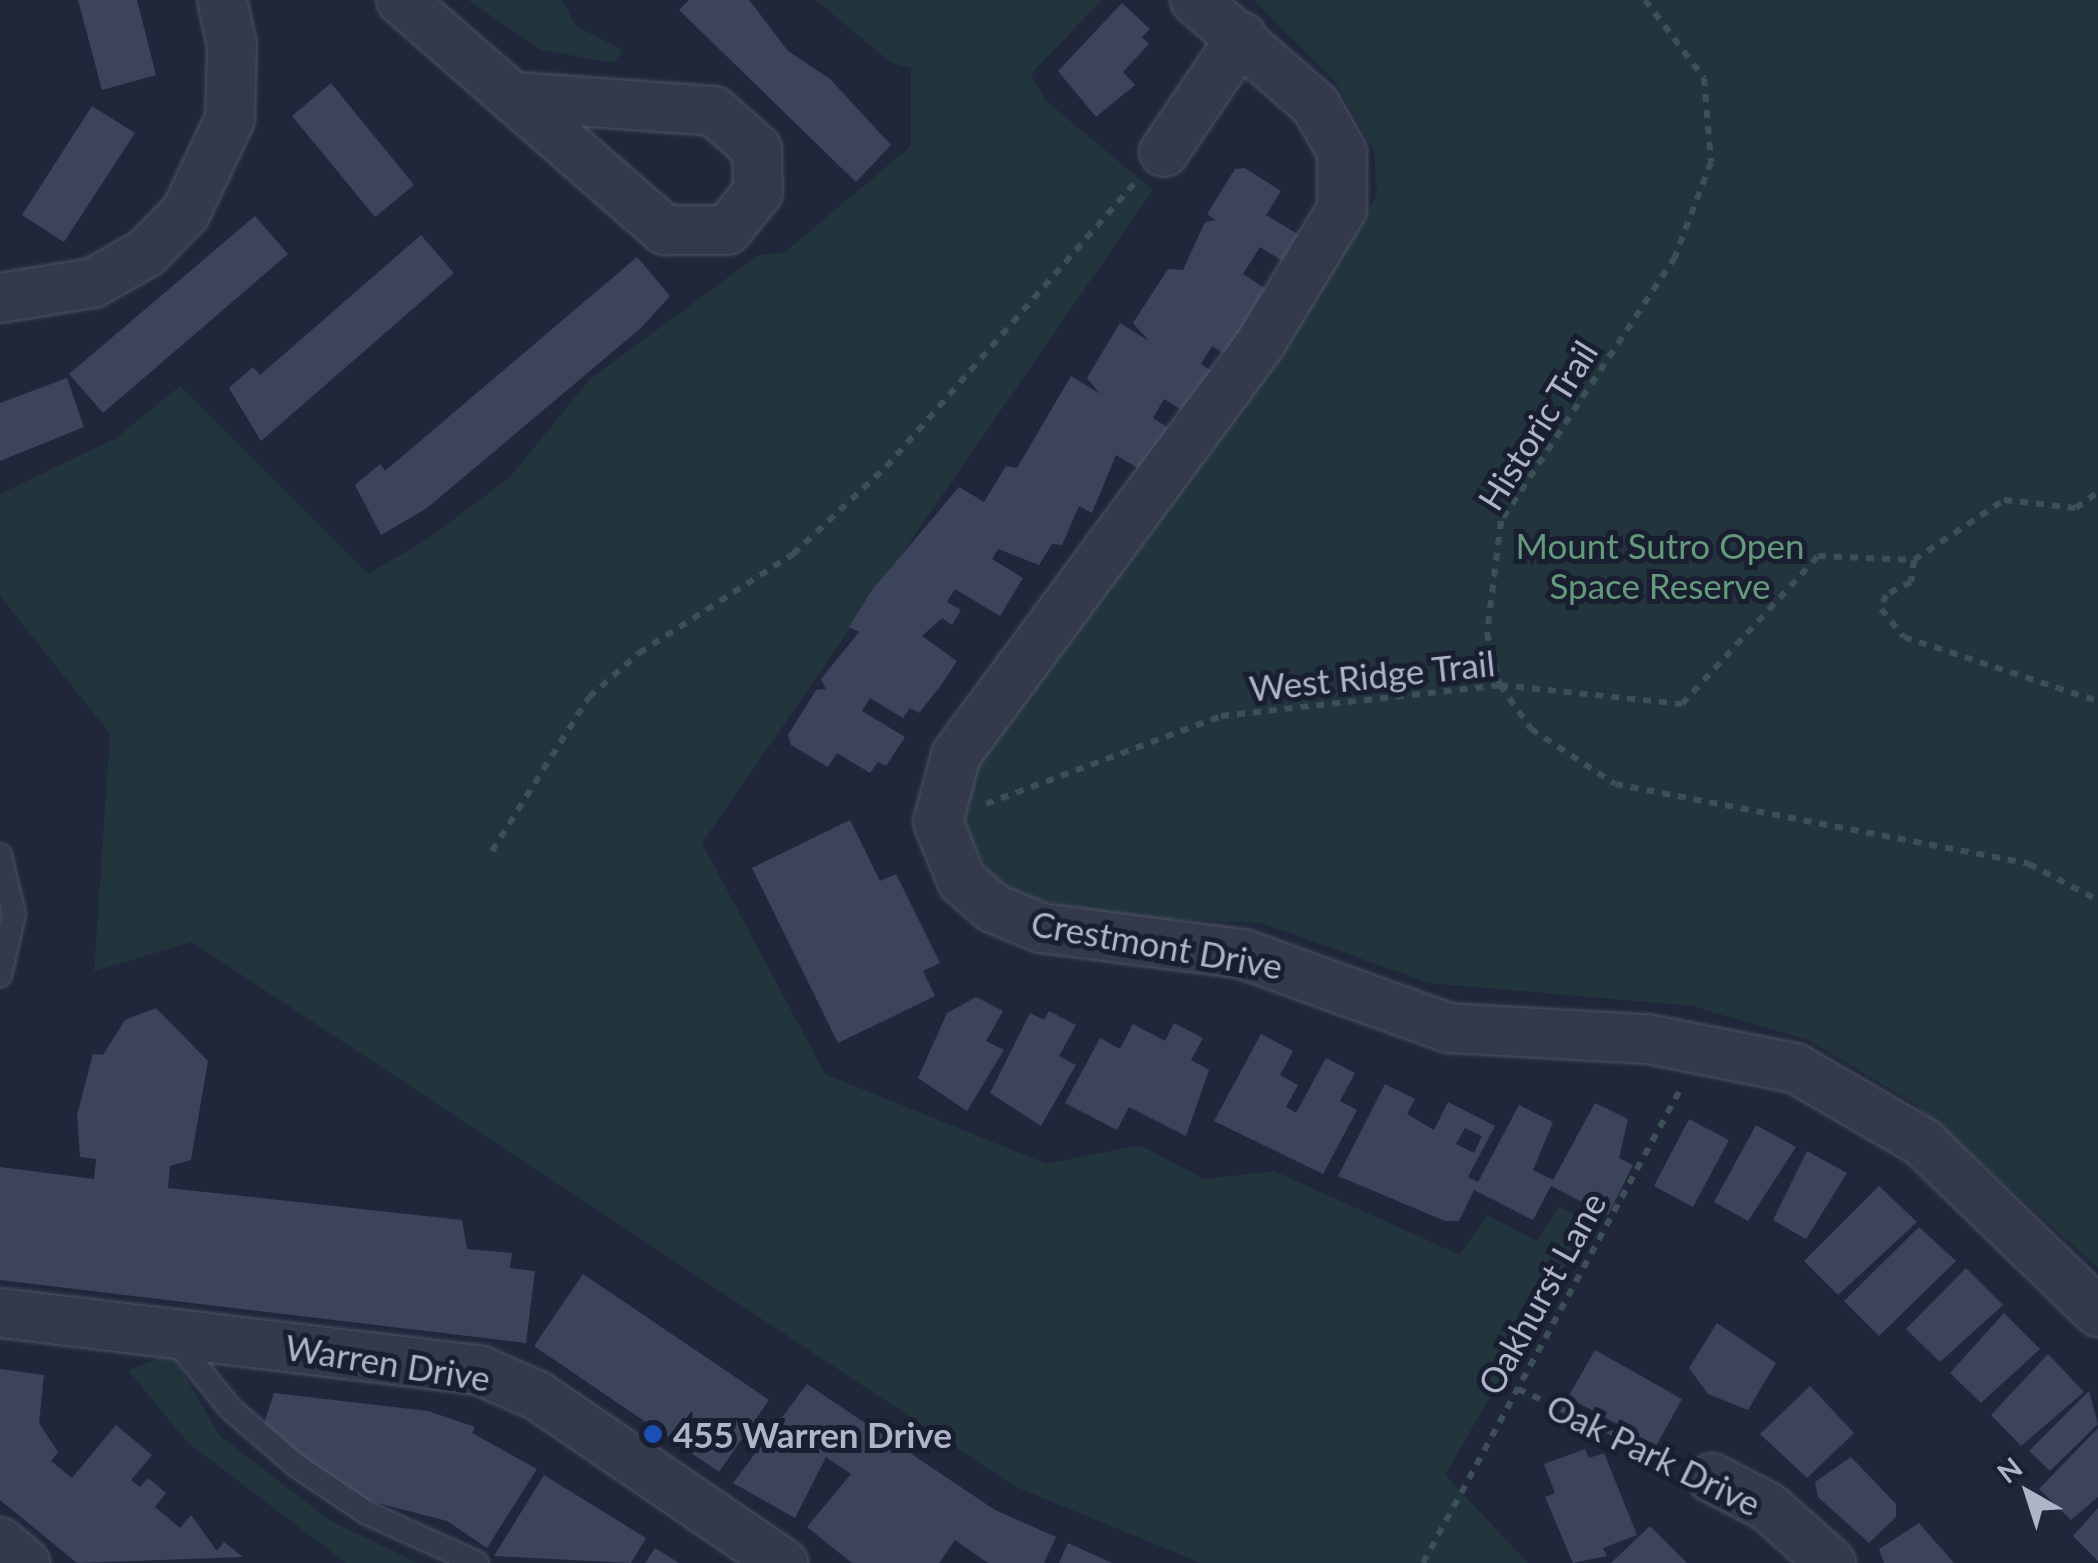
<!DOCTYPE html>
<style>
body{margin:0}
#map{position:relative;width:2098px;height:1563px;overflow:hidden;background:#20273b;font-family:Lato,sans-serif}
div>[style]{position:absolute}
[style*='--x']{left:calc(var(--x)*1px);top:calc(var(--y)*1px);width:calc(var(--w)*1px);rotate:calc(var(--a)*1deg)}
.green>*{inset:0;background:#22343c}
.building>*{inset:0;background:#3c445b}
.path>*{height:6px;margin-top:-3px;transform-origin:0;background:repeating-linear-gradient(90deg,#3d5057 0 8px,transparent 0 16px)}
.roads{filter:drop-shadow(0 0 2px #4f5466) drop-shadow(0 0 2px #4f5466)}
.lane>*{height:22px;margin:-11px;padding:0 11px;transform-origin:11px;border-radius:11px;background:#34394b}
.street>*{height:48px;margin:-24px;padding:0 24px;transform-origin:24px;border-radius:24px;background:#34394b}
.dots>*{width:28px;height:28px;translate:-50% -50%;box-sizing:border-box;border:5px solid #191e30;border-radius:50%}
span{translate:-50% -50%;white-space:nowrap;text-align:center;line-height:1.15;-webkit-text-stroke:10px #191e30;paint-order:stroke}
.street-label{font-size:35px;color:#afb4c8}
.park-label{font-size:35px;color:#649a7b}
.poi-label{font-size:35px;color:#afb4c8;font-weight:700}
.left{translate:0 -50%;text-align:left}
.north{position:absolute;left:1978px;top:1443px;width:100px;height:100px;-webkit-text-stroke:8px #191e30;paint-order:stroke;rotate:321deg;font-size:28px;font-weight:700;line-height:40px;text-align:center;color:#afb4c8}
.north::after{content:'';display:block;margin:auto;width:35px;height:45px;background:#afb4c8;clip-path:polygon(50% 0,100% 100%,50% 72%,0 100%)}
</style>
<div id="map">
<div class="green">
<i style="clip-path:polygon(468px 0,562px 0,576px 26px,623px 50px,614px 63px,541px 50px)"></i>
<i style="clip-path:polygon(816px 0,1102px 0,1031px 74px,1045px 100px,1153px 190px,702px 843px,825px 1074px,1047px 1164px,1140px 1145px,1204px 1179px,1274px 1171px,1460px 1255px,1487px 1215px,1537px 1241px,1559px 1206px,1590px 1223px,1445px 1475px,1528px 1563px,1201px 1563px,1016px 1487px,192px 942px,94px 971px,110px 734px,0 596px,0 494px,116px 438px,180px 386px,368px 574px,426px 540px,510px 477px,590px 379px,757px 256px,785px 252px,911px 146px,911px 68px,890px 62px)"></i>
<i style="clip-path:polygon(1254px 0,2098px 0,2098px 1268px,1915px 1104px,1808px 1040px,1692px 1006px,1429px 983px,1262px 923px,1132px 918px,1006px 894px,991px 878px,965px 827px,975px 760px,1272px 359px,1377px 195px,1374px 151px,1335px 81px)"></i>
<i style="clip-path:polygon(172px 1354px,220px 1436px,331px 1521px,418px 1563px,346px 1563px,187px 1442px,128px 1370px)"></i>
</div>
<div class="building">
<i style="clip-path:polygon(78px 0,137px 0,156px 75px,102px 90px)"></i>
<i style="clip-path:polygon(689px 0,749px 0,788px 51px,830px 79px,891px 145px,856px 182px,679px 10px)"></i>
<i style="clip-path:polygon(1122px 3px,1150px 29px,1142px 37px,1149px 44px,1123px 72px,1135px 85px,1096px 117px,1058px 71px)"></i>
<i style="clip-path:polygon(331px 83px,414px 185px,375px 217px,292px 116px)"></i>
<i style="clip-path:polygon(92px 106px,135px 133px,64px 242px,22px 215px)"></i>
<i style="clip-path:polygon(1245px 168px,1281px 191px,1266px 215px,1319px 247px,1302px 273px,1260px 247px,1243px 274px,1280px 298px,1239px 363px,1212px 346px,1201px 364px,1221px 377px,1193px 417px,1164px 399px,1153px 418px,1173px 431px,1146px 473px,1116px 455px,1092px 513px,1079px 506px,1062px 545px,1052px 544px,1039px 565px,998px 549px,992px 559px,1023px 578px,1000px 616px,955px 589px,947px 602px,961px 610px,952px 625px,942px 618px,922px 636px,957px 661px,942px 684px,919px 713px,910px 708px,903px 718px,870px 698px,862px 711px,905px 737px,886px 766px,878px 762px,870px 773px,837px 753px,828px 767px,791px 745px,788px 735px,816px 690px,826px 689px,821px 679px,859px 632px,849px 627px,872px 590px,959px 487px,984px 502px,1006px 466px,1017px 468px,1071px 376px,1100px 394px,1087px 378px,1120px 323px,1149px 341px,1133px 323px,1168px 269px,1183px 270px,1205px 222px,1216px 220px,1207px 214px,1235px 169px)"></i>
<i style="clip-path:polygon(255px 216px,288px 254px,103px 413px,69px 374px)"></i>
<i style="clip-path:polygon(421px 235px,454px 273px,261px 441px,229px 388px,253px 367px,260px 375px)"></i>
<i style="clip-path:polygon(637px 257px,670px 296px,641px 328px,427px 508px,381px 535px,355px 485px,380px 464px,385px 471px)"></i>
<i style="clip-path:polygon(67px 378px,84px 427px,0 461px,0 403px)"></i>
<i style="clip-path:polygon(850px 820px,880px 881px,896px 874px,940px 963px,923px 971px,935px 996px,838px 1043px,752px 868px)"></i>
<i style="clip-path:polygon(976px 997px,1003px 1011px,986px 1041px,1004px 1050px,967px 1111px,918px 1078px,947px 1013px)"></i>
<i style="clip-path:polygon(156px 1008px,208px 1061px,191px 1160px,170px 1166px,168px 1188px,462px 1220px,467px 1249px,512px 1253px,510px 1268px,535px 1271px,526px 1343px,0 1280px,0 1167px,94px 1179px,96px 1159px,80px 1157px,77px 1115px,93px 1054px,103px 1055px,125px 1020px)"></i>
<i style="clip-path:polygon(1049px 1011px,1076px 1025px,1059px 1056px,1076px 1065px,1041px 1126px,990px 1093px,1030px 1013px,1044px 1020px)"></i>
<i style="clip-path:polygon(1174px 1023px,1203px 1038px,1191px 1060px,1209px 1070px,1186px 1136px,1129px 1107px,1117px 1130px,1065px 1103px,1100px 1038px,1120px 1049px,1133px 1024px,1165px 1041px)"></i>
<i style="clip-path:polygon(1261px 1034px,1293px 1051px,1280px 1075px,1298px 1085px,1286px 1107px,1296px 1113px,1326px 1058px,1355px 1073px,1340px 1101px,1357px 1110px,1323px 1174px,1214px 1121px)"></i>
<i style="clip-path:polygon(evenodd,1385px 1084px,1415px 1099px,1407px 1114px,1434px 1130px,1448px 1102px,1495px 1126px,1468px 1177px,1478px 1182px,1519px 1105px,1553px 1122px,1533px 1170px,1553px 1180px,1595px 1103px,1628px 1119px,1619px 1158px,1633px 1165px,1608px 1215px,1551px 1186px,1533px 1220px,1474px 1190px,1459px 1221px,1445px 1221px,1338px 1176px,1385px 1084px,1465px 1128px,1482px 1136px,1474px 1153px,1456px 1144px,1465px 1128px)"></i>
<i style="clip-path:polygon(1689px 1119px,1729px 1140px,1693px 1207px,1654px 1186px)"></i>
<i style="clip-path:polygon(1756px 1125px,1796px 1147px,1748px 1221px,1714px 1202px)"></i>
<i style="clip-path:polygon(1807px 1151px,1847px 1173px,1806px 1239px,1773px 1220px)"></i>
<i style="clip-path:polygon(1879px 1186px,1917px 1222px,1838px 1295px,1804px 1261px)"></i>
<i style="clip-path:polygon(1919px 1227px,1956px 1261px,1879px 1336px,1844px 1301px)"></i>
<i style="clip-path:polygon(1966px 1268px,2003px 1305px,1940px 1362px,1906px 1329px)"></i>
<i style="clip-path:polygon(583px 1274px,769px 1400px,719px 1472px,534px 1346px)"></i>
<i style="clip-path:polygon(2004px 1313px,2040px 1349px,1981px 1403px,1950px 1373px)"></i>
<i style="clip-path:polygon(1717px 1323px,1776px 1363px,1748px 1410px,1708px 1394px,1689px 1368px)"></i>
<i style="clip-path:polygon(1595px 1350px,1682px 1399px,1656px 1446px,1568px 1397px)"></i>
<i style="clip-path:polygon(2048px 1354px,2084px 1392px,2021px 1446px,1991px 1415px)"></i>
<i style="clip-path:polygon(0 1369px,44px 1375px,39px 1423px,58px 1452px,51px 1461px,72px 1478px,116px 1425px,152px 1455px,131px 1480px,140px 1487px,148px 1478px,166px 1493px,155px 1507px,180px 1528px,191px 1515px,217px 1551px,224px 1542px,243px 1557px,77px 1563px,0 1500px)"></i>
<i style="clip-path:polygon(807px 1384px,995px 1510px,1056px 1537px,1044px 1563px,988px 1563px,955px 1540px,939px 1563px,852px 1563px,807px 1527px,851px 1474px,826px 1457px,795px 1518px,733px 1483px)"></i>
<i style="clip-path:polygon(1810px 1386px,1854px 1433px,1807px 1478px,1760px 1434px)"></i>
<i style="clip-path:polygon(2089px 1391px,2098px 1424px,2050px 1471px,2029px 1451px)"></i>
<i style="clip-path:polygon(274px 1393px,428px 1411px,475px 1427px,472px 1433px,537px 1469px,487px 1548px,447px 1521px,343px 1494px,263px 1426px)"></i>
<i style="clip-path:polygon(2098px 1428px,2098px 1497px,2071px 1520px,2039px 1489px)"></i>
<i style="clip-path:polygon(1585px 1449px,1589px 1458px,1604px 1453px,1637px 1535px,1603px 1548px,1607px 1556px,1573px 1563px,1545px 1497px,1555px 1493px,1544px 1464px)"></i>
<i style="clip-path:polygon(1851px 1457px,1896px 1504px,1896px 1517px,1869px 1543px,1818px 1497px,1815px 1482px)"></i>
<i style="clip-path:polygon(544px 1475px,646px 1538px,631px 1563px,494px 1556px)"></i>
<i style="clip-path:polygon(2098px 1508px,2098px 1561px,2073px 1536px)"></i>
<i style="clip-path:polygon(1919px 1523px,1954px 1563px,1884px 1563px,1879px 1549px)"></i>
<i style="clip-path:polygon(1650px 1526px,1687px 1563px,1611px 1563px)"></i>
<i style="clip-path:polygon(1068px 1543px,1112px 1563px,1059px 1563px)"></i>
<i style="clip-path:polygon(655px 1548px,679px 1563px,645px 1563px)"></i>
</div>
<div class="path">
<i style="--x:1645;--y:0;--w:98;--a:52.9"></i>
<i style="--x:1704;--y:78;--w:84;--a:85.2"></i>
<i style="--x:1711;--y:162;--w:102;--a:110.8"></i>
<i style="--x:1675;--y:257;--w:316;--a:123.4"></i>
<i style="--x:1501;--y:521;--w:113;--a:97.1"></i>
<i style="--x:1487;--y:633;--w:54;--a:76"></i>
<i style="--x:1500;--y:685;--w:54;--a:54.8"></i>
<i style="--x:1531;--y:729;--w:100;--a:33.2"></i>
<i style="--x:1615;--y:784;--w:422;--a:10.9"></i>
<i style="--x:2029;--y:864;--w:78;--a:27.6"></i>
<i style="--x:1914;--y:560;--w:22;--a:98"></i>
<i style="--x:1911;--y:582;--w:28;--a:153"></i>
<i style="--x:1886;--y:595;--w:15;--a:110"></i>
<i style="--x:1881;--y:609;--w:36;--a:51"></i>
<i style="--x:1904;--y:637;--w:204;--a:18.3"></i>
<i style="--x:986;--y:804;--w:251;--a:-20.5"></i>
<i style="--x:1221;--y:716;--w:281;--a:-6.3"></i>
<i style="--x:1500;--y:685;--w:183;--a:6"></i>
<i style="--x:1682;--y:704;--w:201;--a:-47.4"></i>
<i style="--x:1818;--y:556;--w:96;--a:2.4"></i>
<i style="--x:1914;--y:560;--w:108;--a:-33.7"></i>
<i style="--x:2004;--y:500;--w:72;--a:6.3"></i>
<i style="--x:2076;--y:508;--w:27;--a:-36"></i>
<i style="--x:492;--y:851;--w:182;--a:-57.8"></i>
<i style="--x:589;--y:697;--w:67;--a:-41.3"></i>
<i style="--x:639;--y:653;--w:183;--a:-32.7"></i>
<i style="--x:793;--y:554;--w:127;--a:-43.1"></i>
<i style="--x:886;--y:467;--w:380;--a:-48.8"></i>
<i style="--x:1518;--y:1389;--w:173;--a:24.6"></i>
<i style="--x:1423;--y:1563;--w:538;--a:-61.48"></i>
</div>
<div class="roads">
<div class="lane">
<i style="--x:0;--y:855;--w:61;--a:76.7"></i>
<i style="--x:14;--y:914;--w:63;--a:102.9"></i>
<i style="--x:171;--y:1335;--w:95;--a:51"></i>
<i style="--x:231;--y:1409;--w:87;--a:40.8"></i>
<i style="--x:297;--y:1466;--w:84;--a:33.9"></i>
<i style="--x:367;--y:1513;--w:121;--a:24.4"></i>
</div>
<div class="street">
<i style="--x:401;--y:0;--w:350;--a:41.1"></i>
<i style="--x:665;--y:230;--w:62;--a:0"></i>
<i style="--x:727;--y:230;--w:49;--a:-50.8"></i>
<i style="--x:758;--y:192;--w:43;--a:-91.3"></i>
<i style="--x:757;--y:149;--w:57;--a:-138.5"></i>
<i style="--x:714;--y:111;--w:194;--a:-175.9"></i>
<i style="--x:1195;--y:0;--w:161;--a:41.2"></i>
<i style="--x:1316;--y:106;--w:53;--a:60.5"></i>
<i style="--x:1342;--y:152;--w:57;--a:90"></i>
<i style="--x:1342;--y:209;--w:158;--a:121.3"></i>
<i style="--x:1260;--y:344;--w:511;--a:126.49"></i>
<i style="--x:956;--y:755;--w:69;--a:105"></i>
<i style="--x:938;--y:822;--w:64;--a:67.9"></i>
<i style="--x:962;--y:881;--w:41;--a:41.1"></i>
<i style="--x:993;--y:908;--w:52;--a:22.6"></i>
<i style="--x:1041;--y:928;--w:204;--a:7.3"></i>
<i style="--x:1243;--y:954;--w:219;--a:19.8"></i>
<i style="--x:1449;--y:1028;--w:199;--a:3.2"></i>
<i style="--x:1648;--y:1039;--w:150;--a:11.2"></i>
<i style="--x:1795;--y:1068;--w:147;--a:30.2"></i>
<i style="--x:1922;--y:1142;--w:245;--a:44"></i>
<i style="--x:1164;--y:152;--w:139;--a:-55.9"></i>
<i style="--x:0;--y:298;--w:94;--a:-9.2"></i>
<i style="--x:93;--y:283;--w:61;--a:-29.5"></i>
<i style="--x:146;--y:253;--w:57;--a:-45.7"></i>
<i style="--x:186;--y:212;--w:103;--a:-64.7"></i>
<i style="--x:230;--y:119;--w:74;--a:-88.5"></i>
<i style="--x:232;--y:45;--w:46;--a:-102.5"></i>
<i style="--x:0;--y:1313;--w:482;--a:6.8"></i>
<i style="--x:479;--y:1370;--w:64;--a:23.8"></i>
<i style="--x:538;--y:1396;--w:297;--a:34.3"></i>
<i style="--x:1712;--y:1478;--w:63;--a:27.4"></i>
<i style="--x:1768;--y:1507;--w:84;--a:41.6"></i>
<i style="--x:0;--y:1542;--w:33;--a:40"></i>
</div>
</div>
<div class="dots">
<i style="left:653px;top:1434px;background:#1a4fb4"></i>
</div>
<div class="street-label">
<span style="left:1537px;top:425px;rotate:-58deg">Historic Trail</span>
<span style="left:1372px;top:675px;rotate:-6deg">West Ridge Trail</span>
<span style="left:1157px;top:944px;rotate:10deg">Crestmont Drive</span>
<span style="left:1541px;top:1293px;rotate:-61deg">Oakhurst Lane</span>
<span style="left:388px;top:1362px;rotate:9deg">Warren Drive</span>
<span style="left:1654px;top:1454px;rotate:26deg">Oak Park Drive</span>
</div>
<div class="park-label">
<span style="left:1660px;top:565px">Mount Sutro Open<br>Space Reserve</span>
</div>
<div class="poi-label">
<span class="left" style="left:673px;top:1434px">455 Warren Drive</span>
</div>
<div class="north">N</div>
</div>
